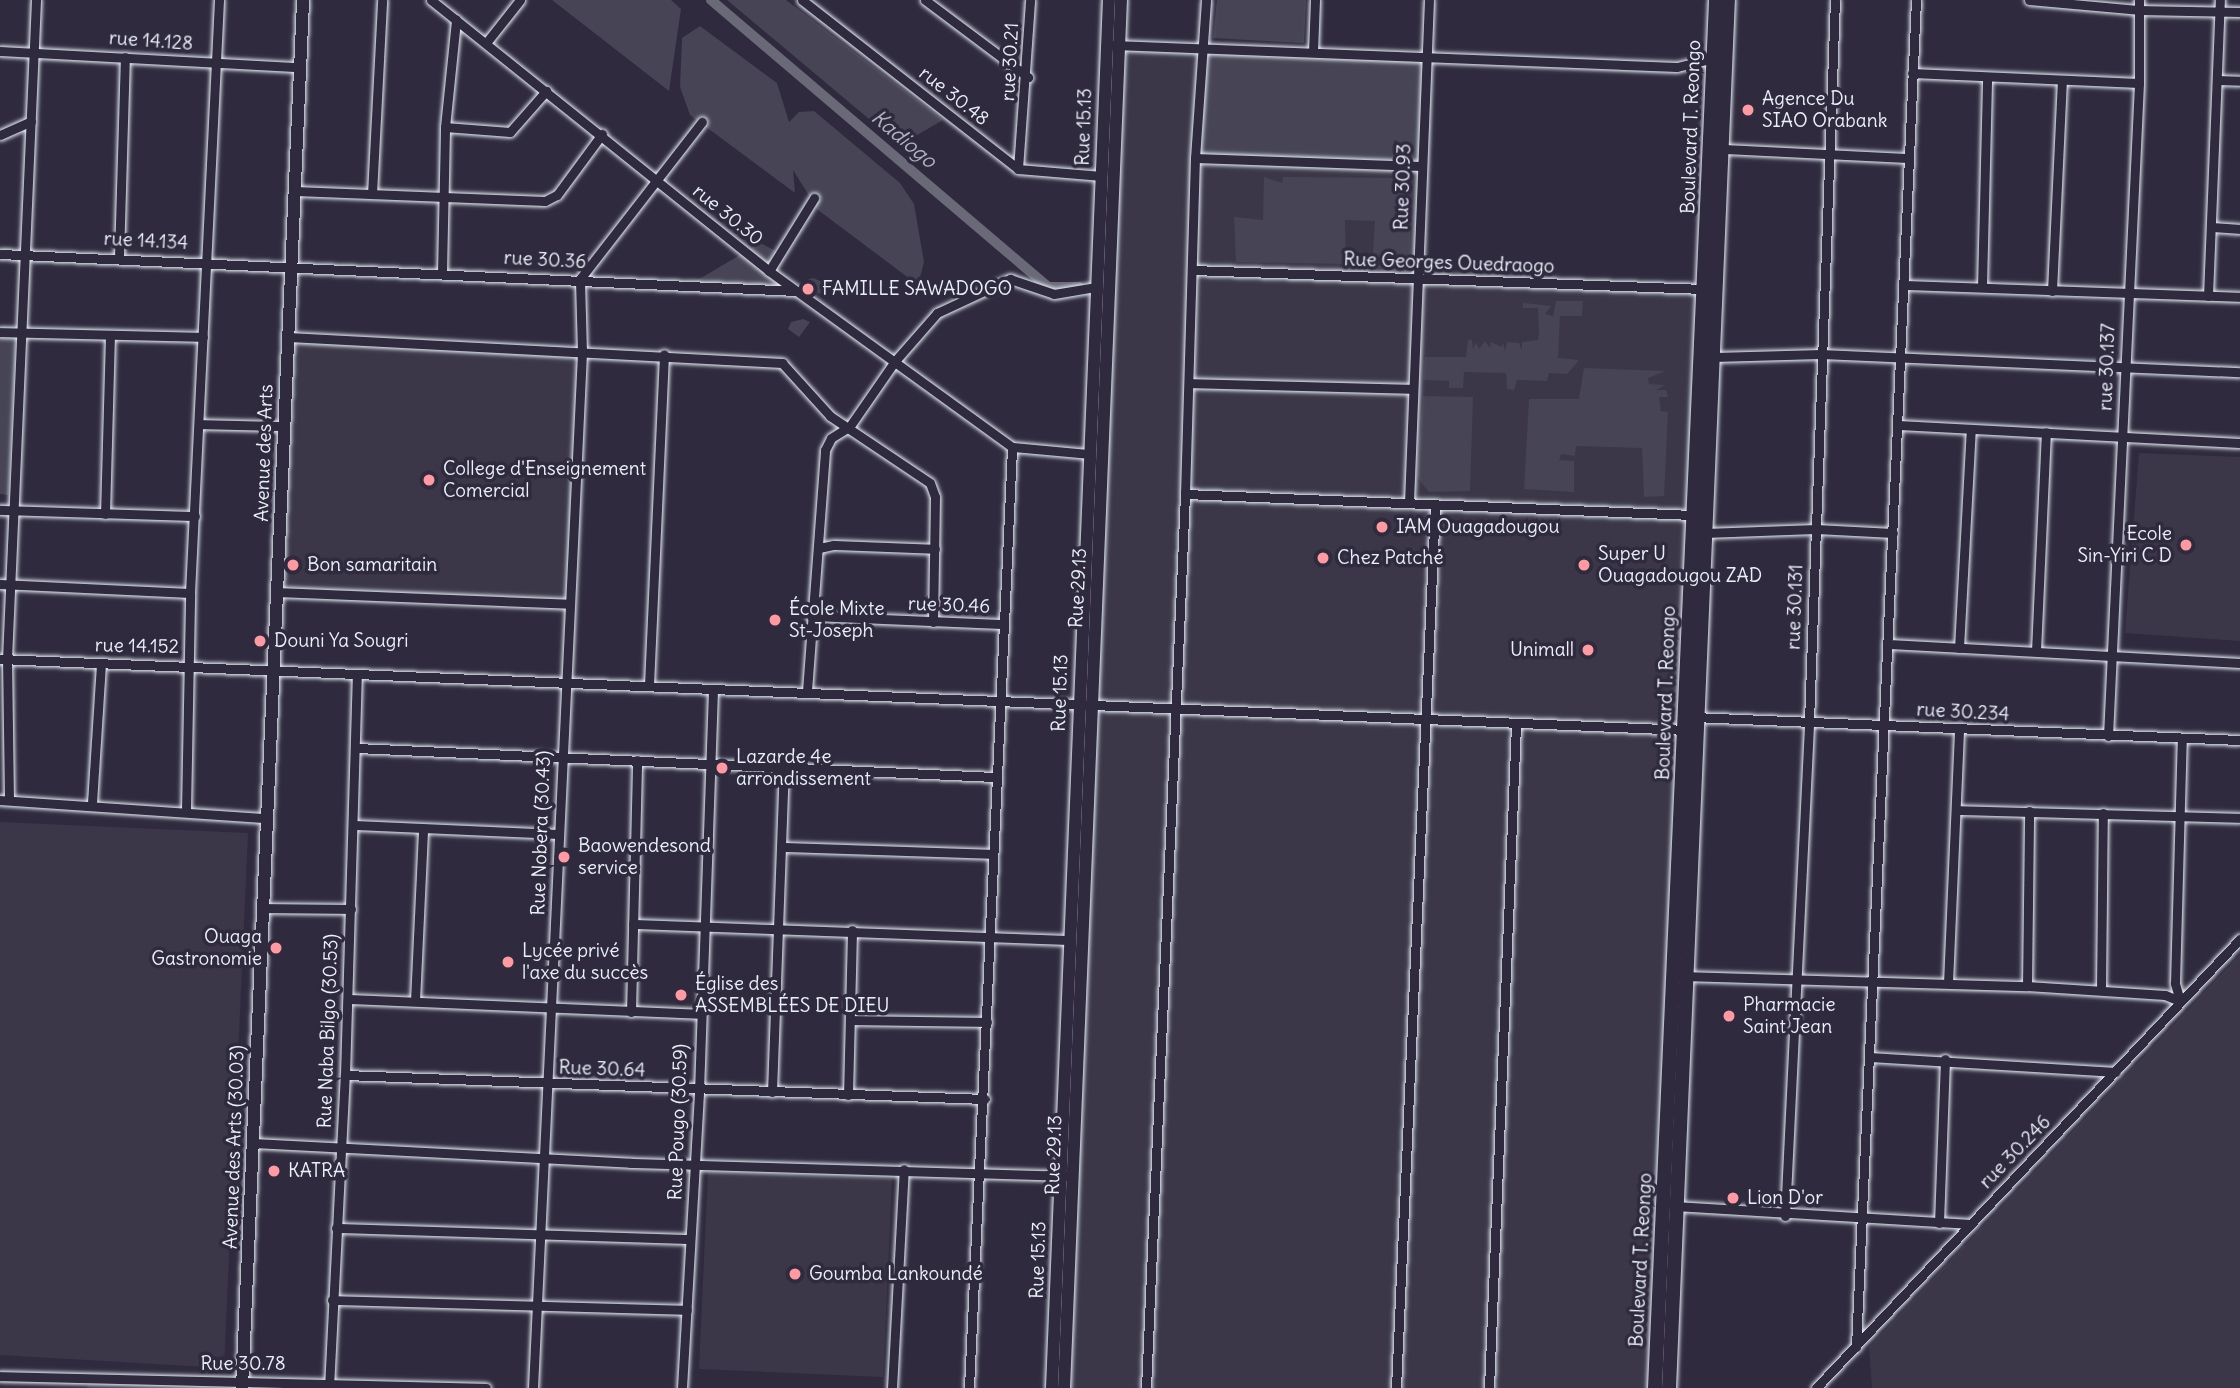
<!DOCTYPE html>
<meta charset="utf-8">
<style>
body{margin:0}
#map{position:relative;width:2240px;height:1388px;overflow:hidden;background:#2f2a3d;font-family:Delius,sans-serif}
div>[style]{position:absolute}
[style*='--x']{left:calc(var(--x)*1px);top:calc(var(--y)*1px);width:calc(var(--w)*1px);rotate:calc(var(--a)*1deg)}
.built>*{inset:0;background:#3b3749}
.green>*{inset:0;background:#464455}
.canal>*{height:10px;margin:-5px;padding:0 5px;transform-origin:5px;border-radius:5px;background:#696978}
.roads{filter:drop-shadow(0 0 2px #e8f1f8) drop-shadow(0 0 2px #e8f1f8)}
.street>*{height:9px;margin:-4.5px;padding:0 4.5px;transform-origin:4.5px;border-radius:4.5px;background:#2f2a3d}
.secondary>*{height:12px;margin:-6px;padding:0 6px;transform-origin:6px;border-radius:6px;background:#2f2a3d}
.primary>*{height:14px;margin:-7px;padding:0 7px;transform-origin:7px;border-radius:7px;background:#2f2a3d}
.dots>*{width:19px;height:19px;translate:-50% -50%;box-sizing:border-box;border:4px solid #2f2a3d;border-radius:50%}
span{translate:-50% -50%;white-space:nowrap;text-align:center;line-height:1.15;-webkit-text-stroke:7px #2f2a3d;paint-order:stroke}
.street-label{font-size:19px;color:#e8f1f8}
.poi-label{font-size:19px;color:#e8f1f8}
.left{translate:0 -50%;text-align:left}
.right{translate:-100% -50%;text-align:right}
.water-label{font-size:21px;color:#afb4be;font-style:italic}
</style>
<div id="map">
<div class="built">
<i style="clip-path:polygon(1119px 45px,1426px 60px,1418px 280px,1704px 289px,1655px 1388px,1064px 1388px)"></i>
<i style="clip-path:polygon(289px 333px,579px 352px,568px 601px,276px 593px)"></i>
<i style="clip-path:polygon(2139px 453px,2240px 457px,2240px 641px,2125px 633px)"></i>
<i style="clip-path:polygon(0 822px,248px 833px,224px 1368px,0 1355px)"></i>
<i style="clip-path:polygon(2240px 955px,2240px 1388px,1872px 1388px,1869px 1347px)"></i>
<i style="clip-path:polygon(708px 1172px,892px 1179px,883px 1377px,699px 1369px)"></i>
<i style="clip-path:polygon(88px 1379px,242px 1381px,242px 1388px,87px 1388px)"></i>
</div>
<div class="green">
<i style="clip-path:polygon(552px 0,671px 0,681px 9px,669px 91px)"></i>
<i style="clip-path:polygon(727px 0,786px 0,943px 120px,900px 145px)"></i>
<i style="clip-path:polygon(1217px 0,1306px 0,1304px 43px,1213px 38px)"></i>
<i style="clip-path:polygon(700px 26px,777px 83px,789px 122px,799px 112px,814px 111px,900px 183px,914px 204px,924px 262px,918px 285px,818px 210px,793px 170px,795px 193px,690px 115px,680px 87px,682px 38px)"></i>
<i style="clip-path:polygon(1207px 51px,1426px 60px,1418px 166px,1196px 158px)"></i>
<i style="clip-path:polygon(1264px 177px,1282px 183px,1283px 177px,1409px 178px,1411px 272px,1372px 267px,1375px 221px,1345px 220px,1346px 264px,1236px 262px,1234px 217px,1263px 220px)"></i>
<i style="clip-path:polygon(760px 243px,778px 252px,764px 272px,786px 288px,700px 285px,696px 281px)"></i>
<i style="clip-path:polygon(813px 278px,825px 283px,828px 290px,821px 294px,809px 291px,806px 280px)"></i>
<i style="clip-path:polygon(1556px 301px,1583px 301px,1582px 316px,1560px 316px,1558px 358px,1579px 360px,1567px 374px,1549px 373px,1547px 381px,1517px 380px,1514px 390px,1507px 389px,1506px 373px,1464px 372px,1463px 388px,1449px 388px,1449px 381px,1423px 380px,1425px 357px,1466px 357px,1468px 340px,1472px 340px,1473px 349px,1476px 342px,1479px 349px,1485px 341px,1490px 348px,1491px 342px,1502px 347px,1503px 342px,1505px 351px,1507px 342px,1519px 343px,1522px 350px,1522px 342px,1538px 340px,1539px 331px,1538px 308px,1523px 308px,1523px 303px,1551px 306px,1545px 314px,1553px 316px)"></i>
<i style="clip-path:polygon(803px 319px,810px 322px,799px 337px,788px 329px,791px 322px)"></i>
<i style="clip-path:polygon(0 336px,16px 337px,8px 495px,0 494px)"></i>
<i style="clip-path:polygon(1584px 368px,1666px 371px,1648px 378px,1649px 384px,1665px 385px,1656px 390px,1666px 390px,1668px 397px,1659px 397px,1661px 411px,1668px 412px,1664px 496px,1644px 497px,1642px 448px,1576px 446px,1575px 456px,1561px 454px,1559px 460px,1574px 461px,1574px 492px,1524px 489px,1529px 399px,1579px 399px)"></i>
<i style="clip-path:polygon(1423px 396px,1473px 397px,1470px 491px,1429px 492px,1417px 477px)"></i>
</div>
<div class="canal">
<i style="--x:711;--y:0;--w:443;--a:40.4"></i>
<i style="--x:1048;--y:287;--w:31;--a:0"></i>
</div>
<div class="roads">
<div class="street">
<i style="--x:431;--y:0;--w:433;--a:38.7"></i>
<i style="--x:769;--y:271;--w:300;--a:35.9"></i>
<i style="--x:802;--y:0;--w:274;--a:38"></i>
<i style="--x:1018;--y:169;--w:84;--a:4.8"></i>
<i style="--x:925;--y:0;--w:129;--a:36.8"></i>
<i style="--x:2029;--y:0;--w:109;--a:5.2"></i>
<i style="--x:2138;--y:10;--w:102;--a:1.1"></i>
<i style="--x:486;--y:43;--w:55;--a:-51.7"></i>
<i style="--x:1114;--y:45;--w:563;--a:2.24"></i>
<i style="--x:1677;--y:67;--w:42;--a:-13.7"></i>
<i style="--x:0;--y:51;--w:299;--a:3.1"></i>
<i style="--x:1313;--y:52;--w:52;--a:-87.8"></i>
<i style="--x:1912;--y:73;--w:227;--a:2.5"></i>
<i style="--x:2217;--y:80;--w:23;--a:2"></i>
<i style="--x:445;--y:127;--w:65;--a:4.4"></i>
<i style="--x:510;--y:132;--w:55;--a:-48.7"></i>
<i style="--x:0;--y:135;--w:34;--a:-24"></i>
<i style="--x:1724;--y:149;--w:183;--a:2.8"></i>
<i style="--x:1195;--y:158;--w:226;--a:2"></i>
<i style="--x:1018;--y:169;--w:169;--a:-85.9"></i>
<i style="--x:295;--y:191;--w:250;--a:2.3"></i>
<i style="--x:545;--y:201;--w:13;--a:-27"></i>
<i style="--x:557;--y:195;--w:76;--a:-53.6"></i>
<i style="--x:372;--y:194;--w:194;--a:-87"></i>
<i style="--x:2213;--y:227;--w:27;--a:4"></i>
<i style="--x:0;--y:254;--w:798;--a:2.66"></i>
<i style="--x:119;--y:257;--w:200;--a:-88.3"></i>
<i style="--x:1193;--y:270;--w:511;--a:2.13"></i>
<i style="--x:769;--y:271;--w:86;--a:-58.3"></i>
<i style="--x:442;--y:273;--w:146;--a:-88.8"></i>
<i style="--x:445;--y:127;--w:108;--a:-84.1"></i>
<i style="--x:1903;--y:285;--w:337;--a:2"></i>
<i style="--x:1982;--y:287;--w:210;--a:-88.6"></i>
<i style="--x:2052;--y:291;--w:211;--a:-87.3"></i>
<i style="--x:2208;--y:296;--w:296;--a:-87.7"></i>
<i style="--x:0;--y:332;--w:203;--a:1.4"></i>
<i style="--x:288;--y:337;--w:495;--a:3"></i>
<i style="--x:782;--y:363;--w:72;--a:47.8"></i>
<i style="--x:830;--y:416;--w:120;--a:33.8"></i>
<i style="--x:930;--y:483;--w:15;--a:70"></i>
<i style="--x:935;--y:497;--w:125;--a:90.9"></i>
<i style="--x:1714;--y:357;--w:107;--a:-1.6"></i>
<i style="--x:1821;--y:354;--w:419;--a:2.5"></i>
<i style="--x:1189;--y:383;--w:224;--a:1.5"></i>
<i style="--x:200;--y:424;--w:84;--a:1.4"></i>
<i style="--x:1898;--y:425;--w:342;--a:3"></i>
<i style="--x:1012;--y:447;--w:77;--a:5.2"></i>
<i style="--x:1185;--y:494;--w:507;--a:2.37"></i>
<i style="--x:1409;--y:502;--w:502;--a:-87.72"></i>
<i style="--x:0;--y:510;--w:195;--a:1.8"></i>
<i style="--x:105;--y:514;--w:178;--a:-88.4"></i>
<i style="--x:1704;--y:533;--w:112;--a:-2"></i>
<i style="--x:1816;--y:529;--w:77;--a:3"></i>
<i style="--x:819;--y:548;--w:14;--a:-12"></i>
<i style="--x:833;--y:545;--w:102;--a:2.2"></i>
<i style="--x:0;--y:584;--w:190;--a:2.7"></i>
<i style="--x:276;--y:592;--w:294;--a:2.3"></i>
<i style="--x:811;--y:616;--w:191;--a:2.4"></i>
<i style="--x:1889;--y:644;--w:352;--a:3.1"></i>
<i style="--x:1959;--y:648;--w:219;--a:-86.9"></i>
<i style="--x:2036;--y:651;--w:219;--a:-87.4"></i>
<i style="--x:0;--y:659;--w:1688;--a:2.41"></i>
<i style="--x:649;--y:685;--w:331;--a:-87.4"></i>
<i style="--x:807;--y:691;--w:242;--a:-85.7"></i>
<i style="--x:825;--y:450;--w:13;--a:-63"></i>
<i style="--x:831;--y:438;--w:22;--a:-32"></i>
<i style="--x:850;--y:426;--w:79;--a:-55.3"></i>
<i style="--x:895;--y:361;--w:64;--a:-48.8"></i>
<i style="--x:937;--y:313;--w:81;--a:-25"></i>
<i style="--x:1010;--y:279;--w:46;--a:18.8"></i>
<i style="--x:1054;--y:294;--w:43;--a:-9.5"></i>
<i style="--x:1693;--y:717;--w:547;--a:2.41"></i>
<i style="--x:2108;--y:736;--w:654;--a:-87.28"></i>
<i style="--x:2139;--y:83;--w:83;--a:-90"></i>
<i style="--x:356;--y:748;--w:640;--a:2.6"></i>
<i style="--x:0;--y:800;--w:266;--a:3.9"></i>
<i style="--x:9;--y:800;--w:141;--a:-90.8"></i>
<i style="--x:7;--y:659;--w:660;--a:-87.48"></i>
<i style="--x:92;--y:803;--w:140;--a:-86.3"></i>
<i style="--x:186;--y:810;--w:217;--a:-88.9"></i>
<i style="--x:190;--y:593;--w:594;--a:-87.2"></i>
<i style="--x:1956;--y:810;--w:284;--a:1.6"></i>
<i style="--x:354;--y:825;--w:205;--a:2.5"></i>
<i style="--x:782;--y:847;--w:210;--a:1.9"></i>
<i style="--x:262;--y:908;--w:89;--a:0.6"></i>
<i style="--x:633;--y:924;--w:437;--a:2.1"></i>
<i style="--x:1682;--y:976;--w:345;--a:1.7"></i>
<i style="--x:2027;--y:986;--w:138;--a:3.7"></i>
<i style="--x:2165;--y:995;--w:16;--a:22"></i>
<i style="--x:1948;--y:983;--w:253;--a:-87.5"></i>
<i style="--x:2027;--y:986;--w:175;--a:-89.3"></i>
<i style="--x:2101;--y:990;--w:177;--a:-89.4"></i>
<i style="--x:348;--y:999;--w:352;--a:2.4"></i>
<i style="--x:415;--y:1001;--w:172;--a:-87.3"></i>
<i style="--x:2180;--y:1001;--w:19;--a:-106"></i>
<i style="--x:2175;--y:983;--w:245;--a:-88.4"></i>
<i style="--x:631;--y:1012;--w:252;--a:-88.6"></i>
<i style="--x:850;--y:1020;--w:137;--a:0.8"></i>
<i style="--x:1870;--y:1057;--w:246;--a:3.5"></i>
<i style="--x:345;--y:1075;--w:640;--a:2.15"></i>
<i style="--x:772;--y:1092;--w:325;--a:-87.9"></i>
<i style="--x:848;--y:1095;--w:165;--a:-88.6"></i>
<i style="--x:253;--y:1143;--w:378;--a:3"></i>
<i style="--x:630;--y:1163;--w:436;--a:1.7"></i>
<i style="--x:1675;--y:1206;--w:296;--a:3.5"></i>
<i style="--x:1785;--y:1216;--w:495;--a:-87.2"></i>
<i style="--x:1809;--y:722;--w:722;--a:-87.94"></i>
<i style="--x:1939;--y:1223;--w:164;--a:-87.9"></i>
<i style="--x:336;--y:1228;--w:354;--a:1.8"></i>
<i style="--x:332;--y:1300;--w:355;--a:1.6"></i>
<i style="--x:1856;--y:1347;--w:1348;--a:-87.45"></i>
<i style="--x:0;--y:1376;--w:486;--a:1.4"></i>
<i style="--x:329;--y:1388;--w:313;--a:-87.1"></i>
<i style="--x:345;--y:1075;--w:400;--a:-88.3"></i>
<i style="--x:533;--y:1388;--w:1037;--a:-87.29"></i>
<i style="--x:582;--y:352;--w:73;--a:-91.6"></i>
<i style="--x:580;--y:279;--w:199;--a:-52.2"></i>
<i style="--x:682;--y:1388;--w:297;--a:-86.7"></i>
<i style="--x:699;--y:1091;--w:402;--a:-88"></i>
<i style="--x:892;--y:1388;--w:219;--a:-86.9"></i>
<i style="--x:969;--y:1388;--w:942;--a:-87.38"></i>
<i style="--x:1146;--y:1388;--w:895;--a:-87.5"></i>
<i style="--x:1185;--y:494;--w:336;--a:-88.3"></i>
<i style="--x:1195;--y:158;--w:158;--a:-86"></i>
<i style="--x:1396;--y:1388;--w:884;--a:-87.47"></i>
<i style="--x:1489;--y:1388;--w:665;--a:-87.67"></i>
<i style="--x:1816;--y:1388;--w:618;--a:-46.64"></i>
</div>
<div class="secondary">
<i style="--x:242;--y:1388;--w:1389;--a:-87.48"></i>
<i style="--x:1052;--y:1388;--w:1389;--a:-87.65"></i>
<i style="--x:1064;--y:1388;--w:1389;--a:-87.65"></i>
</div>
<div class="primary">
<i style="--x:1655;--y:1388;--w:1389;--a:-87.48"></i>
<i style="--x:1669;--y:1388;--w:1389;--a:-87.57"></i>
</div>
</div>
<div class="dots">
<i style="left:1748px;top:110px;background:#ff9aa2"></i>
<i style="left:808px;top:289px;background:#ff9aa2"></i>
<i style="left:429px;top:480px;background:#ff9aa2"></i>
<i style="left:1382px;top:527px;background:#ff9aa2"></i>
<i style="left:2186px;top:545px;background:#ff9aa2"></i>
<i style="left:1323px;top:558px;background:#ff9aa2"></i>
<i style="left:293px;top:565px;background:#ff9aa2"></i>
<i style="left:1584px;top:565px;background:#ff9aa2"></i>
<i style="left:775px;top:620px;background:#ff9aa2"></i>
<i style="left:260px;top:641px;background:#ff9aa2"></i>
<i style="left:1588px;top:650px;background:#ff9aa2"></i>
<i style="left:722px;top:768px;background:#ff9aa2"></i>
<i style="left:564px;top:857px;background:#ff9aa2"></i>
<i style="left:276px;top:948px;background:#ff9aa2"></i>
<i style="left:508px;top:962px;background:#ff9aa2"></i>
<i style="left:681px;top:995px;background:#ff9aa2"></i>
<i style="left:1729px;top:1016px;background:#ff9aa2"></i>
<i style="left:274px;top:1171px;background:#ff9aa2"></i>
<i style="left:1733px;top:1198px;background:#ff9aa2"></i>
<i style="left:795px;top:1274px;background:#ff9aa2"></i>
</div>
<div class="street-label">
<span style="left:151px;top:41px;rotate:4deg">rue 14.128</span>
<span style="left:1010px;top:62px;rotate:-87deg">rue 30.21</span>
<span style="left:954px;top:96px;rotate:38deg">rue 30.48</span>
<span style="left:1084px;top:127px;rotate:-88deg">Rue 15.13</span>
<span style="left:1691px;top:127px;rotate:-88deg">Boulevard T. Reongo</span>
<span style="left:1403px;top:187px;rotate:-88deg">Rue 30.93</span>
<span style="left:728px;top:215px;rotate:39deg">rue 30.30</span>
<span style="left:146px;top:241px;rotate:3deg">rue 14.134</span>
<span style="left:545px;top:260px;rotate:3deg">rue 30.36</span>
<span style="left:1449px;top:263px;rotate:2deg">Rue Georges Ouedraogo</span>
<span style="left:2107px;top:367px;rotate:-88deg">rue 30.137</span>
<span style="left:264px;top:453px;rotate:-88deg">Avenue des Arts</span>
<span style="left:1078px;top:588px;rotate:-87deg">Rue 29.13</span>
<span style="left:949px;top:605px;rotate:2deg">rue 30.46</span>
<span style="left:1795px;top:607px;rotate:-88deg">rue 30.131</span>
<span style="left:137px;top:646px;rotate:1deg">rue 14.152</span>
<span style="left:1060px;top:693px;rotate:-88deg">Rue 15.13</span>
<span style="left:1666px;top:693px;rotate:-88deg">Boulevard T. Reongo</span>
<span style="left:1963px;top:712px;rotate:3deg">rue 30.234</span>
<span style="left:541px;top:833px;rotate:-88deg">Rue Nobera (30.43)</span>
<span style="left:328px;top:1031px;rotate:-88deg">Rue Naba Bilgo (30.53)</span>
<span style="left:602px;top:1069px;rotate:2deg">Rue 30.64</span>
<span style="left:678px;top:1122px;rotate:-88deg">Rue Pougo (30.59)</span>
<span style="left:234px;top:1147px;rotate:-88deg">Avenue des Arts (30.03)</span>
<span style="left:2015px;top:1152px;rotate:-46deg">rue 30.246</span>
<span style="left:1054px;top:1155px;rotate:-88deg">Rue 29.13</span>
<span style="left:1038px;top:1260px;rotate:-88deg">Rue 15.13</span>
<span style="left:1641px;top:1260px;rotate:-87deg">Boulevard T. Reongo</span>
<span style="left:243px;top:1364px">Rue 30.78</span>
</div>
<div class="poi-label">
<span class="left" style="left:1762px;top:110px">Agence Du<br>SIAO Orabank</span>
<span class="left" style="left:822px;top:289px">FAMILLE SAWADOGO</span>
<span class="left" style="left:443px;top:480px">College d'Enseignement<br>Comercial</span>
<span class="left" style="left:1396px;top:527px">IAM Ouagadougou</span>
<span class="right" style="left:2172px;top:545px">Ecole<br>Sin-Yiri C D</span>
<span class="left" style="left:1598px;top:565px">Super U<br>Ouagadougou ZAD</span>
<span class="left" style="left:1337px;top:558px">Chez Patché</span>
<span class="left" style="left:307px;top:565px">Bon samaritain</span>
<span class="left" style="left:789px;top:620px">École Mixte<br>St-Joseph</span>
<span class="left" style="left:274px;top:641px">Douni Ya Sougri</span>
<span class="right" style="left:1574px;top:650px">Unimall</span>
<span class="left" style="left:736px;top:768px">Lazarde 4e<br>arrondissement</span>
<span class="left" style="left:578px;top:857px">Baowendesond<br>service</span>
<span class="right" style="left:262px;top:948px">Ouaga<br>Gastronomie</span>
<span class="left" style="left:522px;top:962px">Lycée privé<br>l'axe du succès</span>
<span class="left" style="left:695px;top:995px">Église des<br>ASSEMBLÉES DE DIEU</span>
<span class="left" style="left:1743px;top:1016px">Pharmacie<br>Saint Jean</span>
<span class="left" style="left:288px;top:1171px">KATRA</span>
<span class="left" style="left:1747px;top:1198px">Lion D'or</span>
<span class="left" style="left:809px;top:1274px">Goumba Lankoundé</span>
</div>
<div class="water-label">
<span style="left:904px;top:139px;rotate:40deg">Kadiogo</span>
</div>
</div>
